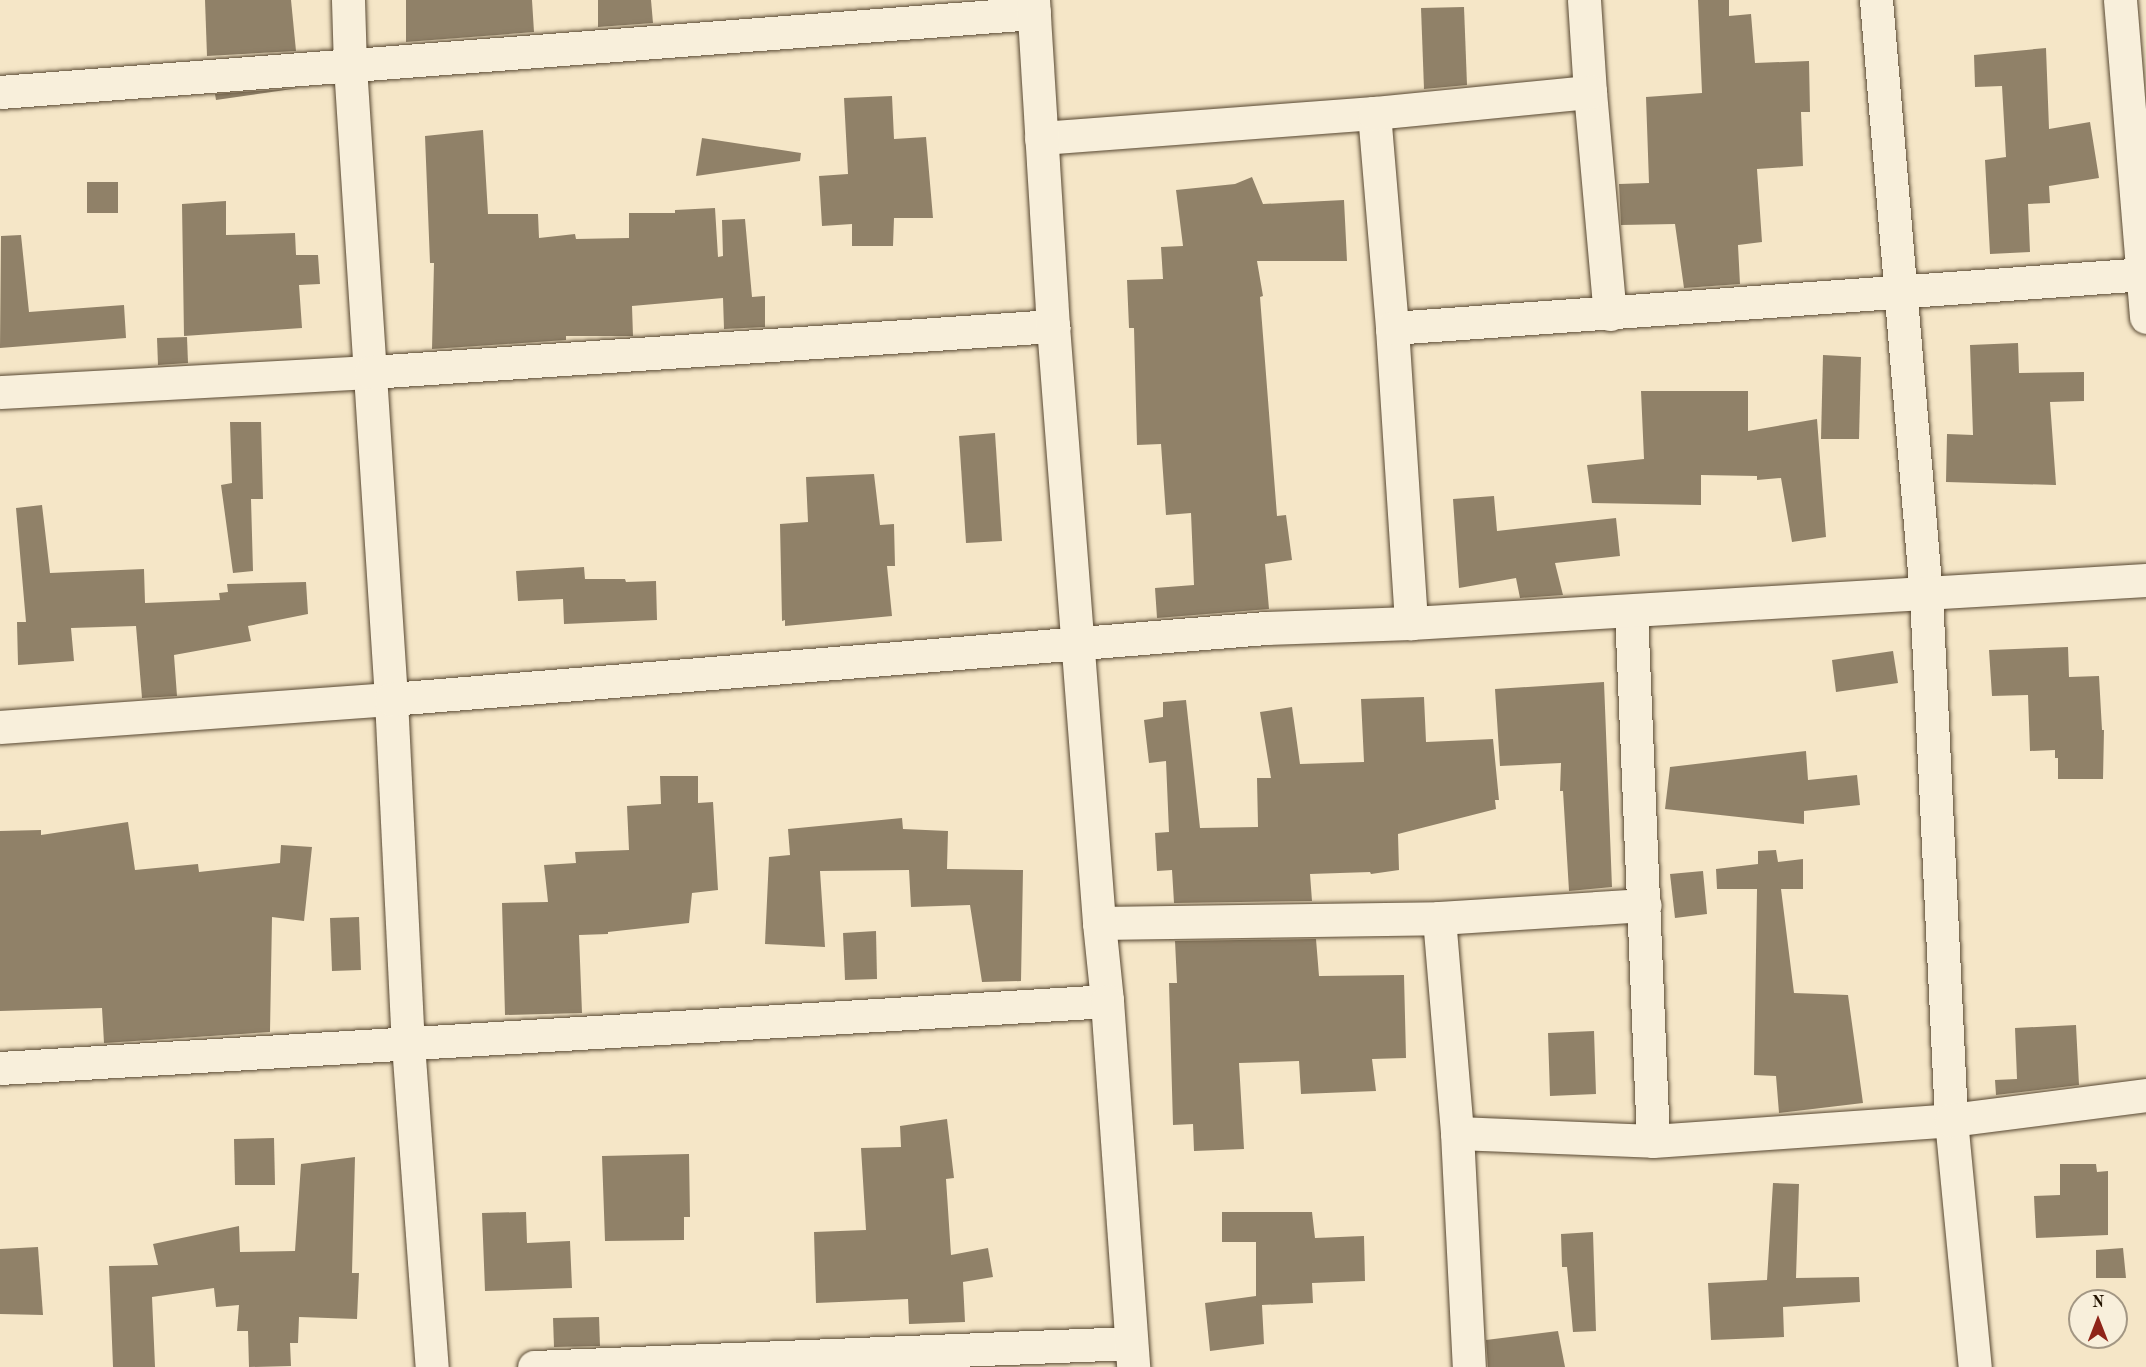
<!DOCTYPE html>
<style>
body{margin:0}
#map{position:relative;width:2146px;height:1367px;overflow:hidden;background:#f5e6c7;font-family:"Old Standard TT",serif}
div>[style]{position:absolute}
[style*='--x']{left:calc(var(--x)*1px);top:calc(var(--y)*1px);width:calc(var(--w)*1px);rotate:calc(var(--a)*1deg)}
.building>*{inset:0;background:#908168}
.roads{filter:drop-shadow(0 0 2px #584832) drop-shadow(0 0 2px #584832)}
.street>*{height:33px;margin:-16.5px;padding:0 16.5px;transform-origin:16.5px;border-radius:16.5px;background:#f8efdb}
.secondary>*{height:33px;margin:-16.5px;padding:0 16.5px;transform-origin:16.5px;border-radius:16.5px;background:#f8efdb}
span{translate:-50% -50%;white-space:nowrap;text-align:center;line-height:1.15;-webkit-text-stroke:5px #f8efdb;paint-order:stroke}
.north{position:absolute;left:2068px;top:1289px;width:60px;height:60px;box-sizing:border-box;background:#f8efdb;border:2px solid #a39784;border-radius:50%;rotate:0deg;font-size:16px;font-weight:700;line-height:24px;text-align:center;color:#231401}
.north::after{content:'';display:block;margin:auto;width:21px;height:27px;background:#8f2418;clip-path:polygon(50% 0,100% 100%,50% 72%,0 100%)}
</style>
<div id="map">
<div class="building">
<i style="clip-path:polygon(205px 0,291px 0,296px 51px,207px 56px)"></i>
<i style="clip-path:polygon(406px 0,532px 0,534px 32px,406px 42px)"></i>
<i style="clip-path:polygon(598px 0,651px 0,653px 23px,598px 27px)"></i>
<i style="clip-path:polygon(1698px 0,1729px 0,1729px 16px,1751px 14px,1755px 63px,1809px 61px,1810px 112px,1801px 112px,1803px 166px,1757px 169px,1762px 242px,1738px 245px,1740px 284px,1684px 288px,1675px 224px,1621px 225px,1619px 184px,1649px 183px,1646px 97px,1702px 93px)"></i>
<i style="clip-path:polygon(1464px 7px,1467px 85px,1424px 89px,1421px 8px)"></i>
<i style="clip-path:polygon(2046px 48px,2049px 129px,2090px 122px,2099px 178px,2049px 186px,2050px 203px,2028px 204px,2030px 252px,1990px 254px,1985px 160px,2006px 157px,2002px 86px,1975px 87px,1974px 55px)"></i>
<i style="clip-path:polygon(299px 88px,216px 100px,215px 94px)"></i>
<i style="clip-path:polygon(892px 96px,894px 139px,926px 137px,933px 218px,894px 218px,893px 246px,852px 246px,852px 224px,822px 226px,819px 176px,848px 174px,844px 98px)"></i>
<i style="clip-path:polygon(483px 130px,488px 214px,538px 214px,539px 238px,575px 234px,576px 239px,629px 238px,629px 213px,675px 213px,675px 210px,715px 208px,718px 257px,723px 256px,722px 220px,745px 219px,752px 297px,765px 296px,765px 327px,724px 329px,723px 298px,632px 306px,633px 336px,566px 336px,566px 340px,432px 349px,434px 263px,430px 263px,425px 136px)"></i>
<i style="clip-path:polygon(702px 138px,801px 153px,800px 161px,696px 176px)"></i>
<i style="clip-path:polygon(1252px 177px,1263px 204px,1344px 200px,1347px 261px,1257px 261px,1263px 296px,1260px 297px,1277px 516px,1286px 515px,1292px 560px,1265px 564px,1269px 609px,1157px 618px,1155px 588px,1194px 585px,1191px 513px,1166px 515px,1161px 444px,1137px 445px,1134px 328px,1129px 328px,1127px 280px,1163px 279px,1161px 247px,1183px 246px,1176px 190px,1235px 184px)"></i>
<i style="clip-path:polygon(87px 182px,118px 182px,118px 213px,87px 213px)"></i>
<i style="clip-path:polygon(226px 201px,226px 235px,295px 233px,296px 255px,318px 255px,320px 284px,299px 285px,302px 328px,184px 336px,182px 204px)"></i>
<i style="clip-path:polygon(21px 235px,29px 312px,124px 305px,126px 338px,0 348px,1px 236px)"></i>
<i style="clip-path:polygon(187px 337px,188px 363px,158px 365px,157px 338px)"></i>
<i style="clip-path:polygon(2018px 343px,2019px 373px,2084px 372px,2084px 401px,2050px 402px,2056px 485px,1946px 482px,1947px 434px,1973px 435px,1970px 345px)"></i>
<i style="clip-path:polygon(1823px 355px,1861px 357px,1859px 439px,1821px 439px)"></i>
<i style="clip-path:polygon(1641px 391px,1748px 391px,1748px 431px,1817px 419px,1826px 537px,1792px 542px,1781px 478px,1757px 480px,1757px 476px,1701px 475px,1701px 505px,1592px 503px,1587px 465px,1644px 459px)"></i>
<i style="clip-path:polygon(230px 422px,261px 422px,263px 499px,251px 499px,253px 571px,233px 573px,221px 485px,232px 483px)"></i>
<i style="clip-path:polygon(995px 433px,1002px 541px,966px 543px,959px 436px)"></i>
<i style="clip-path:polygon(874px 474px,880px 525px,894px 524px,895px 566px,887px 566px,892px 616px,785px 626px,785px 620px,782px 621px,780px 524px,808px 522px,806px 477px)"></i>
<i style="clip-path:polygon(1494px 496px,1497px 531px,1616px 518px,1620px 556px,1555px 563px,1563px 595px,1520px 598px,1516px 578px,1459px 588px,1453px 499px)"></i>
<i style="clip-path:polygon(42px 505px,50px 573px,144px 569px,145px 603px,220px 600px,219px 593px,228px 592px,227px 584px,306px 582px,308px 614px,248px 626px,251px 641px,174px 655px,177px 696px,142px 698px,136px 626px,71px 628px,74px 661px,18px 665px,17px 622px,26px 622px,16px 508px)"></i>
<i style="clip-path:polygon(584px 567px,585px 579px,625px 579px,626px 582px,656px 581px,657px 620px,564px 624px,563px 599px,518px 601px,516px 571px)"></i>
<i style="clip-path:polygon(2068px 647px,2069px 677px,2099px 676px,2102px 730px,2104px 730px,2103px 779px,2058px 779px,2058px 758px,2055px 758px,2055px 750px,2030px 751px,2028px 695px,1992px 696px,1989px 650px)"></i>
<i style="clip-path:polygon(1893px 651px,1898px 683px,1836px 692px,1832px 660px)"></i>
<i style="clip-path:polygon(1604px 682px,1612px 887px,1569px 891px,1563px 791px,1560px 791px,1561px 763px,1500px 766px,1495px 689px)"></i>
<i style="clip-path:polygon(1424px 697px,1426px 742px,1493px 739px,1499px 800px,1495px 800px,1496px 809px,1398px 834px,1399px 870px,1371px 874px,1370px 872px,1310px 874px,1312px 901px,1174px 903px,1172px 870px,1157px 871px,1155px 833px,1169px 832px,1166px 761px,1149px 763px,1144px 720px,1163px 717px,1163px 702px,1186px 700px,1200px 828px,1258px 827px,1257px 778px,1271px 778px,1260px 712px,1292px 707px,1300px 764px,1364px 762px,1361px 699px)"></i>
<i style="clip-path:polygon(1806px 751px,1808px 780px,1857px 775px,1860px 805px,1804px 811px,1804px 824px,1665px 809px,1670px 767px)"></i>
<i style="clip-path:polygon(660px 776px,698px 776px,698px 803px,713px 802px,718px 890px,692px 893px,689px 923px,608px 932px,608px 934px,579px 935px,582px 1013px,505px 1015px,502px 903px,548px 902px,544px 865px,576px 863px,575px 852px,629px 850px,627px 806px,661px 804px)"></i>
<i style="clip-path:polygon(902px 818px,903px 829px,948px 831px,947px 869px,1023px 870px,1021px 981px,982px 982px,970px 905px,911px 907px,909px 870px,820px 871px,825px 947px,765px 944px,769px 857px,790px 855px,788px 829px)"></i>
<i style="clip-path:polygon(128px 822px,135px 870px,198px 864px,199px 872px,280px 863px,281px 845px,312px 847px,304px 921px,272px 917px,270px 1032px,104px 1043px,102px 1008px,0 1011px,0 831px,41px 830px,41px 835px)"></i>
<i style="clip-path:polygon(1776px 850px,1778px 862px,1803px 859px,1803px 889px,1781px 889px,1794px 993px,1848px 995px,1863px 1103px,1779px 1113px,1776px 1076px,1754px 1075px,1757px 889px,1717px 889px,1716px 869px,1758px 864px,1758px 851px)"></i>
<i style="clip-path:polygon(1703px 871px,1707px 914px,1675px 918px,1670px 874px)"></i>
<i style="clip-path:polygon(359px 917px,361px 970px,332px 971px,330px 918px)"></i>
<i style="clip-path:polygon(876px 931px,877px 979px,845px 980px,843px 933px)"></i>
<i style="clip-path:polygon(1316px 939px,1319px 976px,1404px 975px,1406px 1058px,1372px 1059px,1376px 1091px,1301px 1094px,1299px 1061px,1239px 1063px,1244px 1149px,1194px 1151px,1193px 1124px,1173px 1125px,1169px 983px,1177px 983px,1175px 941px)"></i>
<i style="clip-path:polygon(2076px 1025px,2079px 1085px,1996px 1095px,1995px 1080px,2017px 1079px,2015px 1028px)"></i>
<i style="clip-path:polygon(1594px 1031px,1596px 1094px,1550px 1096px,1548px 1033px)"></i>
<i style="clip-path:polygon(947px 1119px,954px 1178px,946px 1179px,951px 1255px,988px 1248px,993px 1277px,963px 1282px,965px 1322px,909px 1324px,908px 1299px,816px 1303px,814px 1232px,866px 1230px,861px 1148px,901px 1147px,900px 1126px)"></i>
<i style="clip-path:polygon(274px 1138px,275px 1185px,235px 1185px,234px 1139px)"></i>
<i style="clip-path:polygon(689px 1154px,690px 1217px,684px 1217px,684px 1240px,605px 1241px,602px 1156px)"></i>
<i style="clip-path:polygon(355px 1157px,352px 1273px,359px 1273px,357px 1319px,299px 1317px,298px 1343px,290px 1343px,291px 1366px,249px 1367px,248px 1331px,237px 1331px,239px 1305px,216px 1307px,214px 1288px,152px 1297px,155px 1367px,113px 1367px,109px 1266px,158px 1265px,153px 1244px,239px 1226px,240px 1252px,295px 1251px,301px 1164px)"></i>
<i style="clip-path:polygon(2060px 1164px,2096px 1164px,2097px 1172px,2108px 1171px,2108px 1235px,2036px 1238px,2034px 1196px,2060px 1195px)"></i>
<i style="clip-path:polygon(1773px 1183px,1799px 1184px,1796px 1278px,1859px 1277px,1860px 1302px,1783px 1307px,1784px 1337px,1711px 1340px,1708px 1283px,1767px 1280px)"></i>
<i style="clip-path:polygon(526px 1212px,527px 1243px,570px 1241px,572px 1288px,485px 1291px,482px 1213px)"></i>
<i style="clip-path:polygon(1222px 1212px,1312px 1212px,1315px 1238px,1364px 1236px,1365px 1281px,1312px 1283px,1313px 1303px,1262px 1305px,1264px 1344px,1210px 1351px,1205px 1303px,1256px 1296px,1256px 1242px,1222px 1242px)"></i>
<i style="clip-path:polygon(1593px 1232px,1596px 1331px,1573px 1332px,1567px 1267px,1562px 1267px,1561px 1234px)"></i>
<i style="clip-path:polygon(38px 1247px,43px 1315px,0 1314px,0 1249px)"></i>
<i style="clip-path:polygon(2123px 1248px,2126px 1278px,2096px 1278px,2096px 1250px)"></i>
<i style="clip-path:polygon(599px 1317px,600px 1346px,554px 1347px,553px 1318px)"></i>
<i style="clip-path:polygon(1558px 1331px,1565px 1367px,1488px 1367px,1486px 1340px)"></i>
</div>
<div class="roads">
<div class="street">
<i style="--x:348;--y:0;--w:66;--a:88.3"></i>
<i style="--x:350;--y:66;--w:634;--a:86.29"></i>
<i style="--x:391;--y:699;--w:345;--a:87.2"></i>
<i style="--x:408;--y:1044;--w:324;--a:85.8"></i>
<i style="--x:1584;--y:0;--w:92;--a:86.3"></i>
<i style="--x:1590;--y:92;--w:223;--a:84.9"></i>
<i style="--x:1876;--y:0;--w:597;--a:85.2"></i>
<i style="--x:1926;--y:595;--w:526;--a:87.27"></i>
<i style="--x:1951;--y:1120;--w:248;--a:84.5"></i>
<i style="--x:2120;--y:0;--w:318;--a:85.3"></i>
<i style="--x:0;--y:92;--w:1037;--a:-4.37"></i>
<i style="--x:1374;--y:113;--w:216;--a:85.2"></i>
<i style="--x:1392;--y:328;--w:296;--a:86.3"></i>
<i style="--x:1041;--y:138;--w:334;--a:-4.3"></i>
<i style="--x:1374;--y:113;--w:217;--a:-5.6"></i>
<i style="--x:1392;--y:328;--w:756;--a:-4.1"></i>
<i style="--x:0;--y:392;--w:372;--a:-3.1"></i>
<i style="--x:371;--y:372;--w:684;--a:-3.86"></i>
<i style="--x:1631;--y:611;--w:530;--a:87.62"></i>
<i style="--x:0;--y:727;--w:392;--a:-4.1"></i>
<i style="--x:391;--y:699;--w:878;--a:-4.64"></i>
<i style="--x:1266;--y:628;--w:145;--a:-2"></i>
<i style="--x:1411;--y:623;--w:736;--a:-3.35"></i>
<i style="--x:1439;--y:918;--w:216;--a:85.2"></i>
<i style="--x:1457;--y:1133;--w:234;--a:87.1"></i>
<i style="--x:1099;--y:923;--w:340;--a:-0.8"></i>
<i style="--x:1439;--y:918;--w:206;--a:-3.6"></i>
<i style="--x:0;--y:1068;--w:1109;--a:-3.46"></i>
<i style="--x:1457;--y:1133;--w:196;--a:2.3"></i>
<i style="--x:1653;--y:1141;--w:299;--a:-4"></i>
<i style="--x:1951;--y:1120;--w:197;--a:-7.3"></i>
<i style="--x:534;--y:1367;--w:597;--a:-2.3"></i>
</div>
<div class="secondary">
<i style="--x:1033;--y:0;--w:327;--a:86.5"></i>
<i style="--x:1053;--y:326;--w:599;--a:85.59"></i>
<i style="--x:1099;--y:923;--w:78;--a:84.1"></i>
<i style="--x:1107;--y:1001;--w:367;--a:85.9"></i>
</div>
</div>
<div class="north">N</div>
</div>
